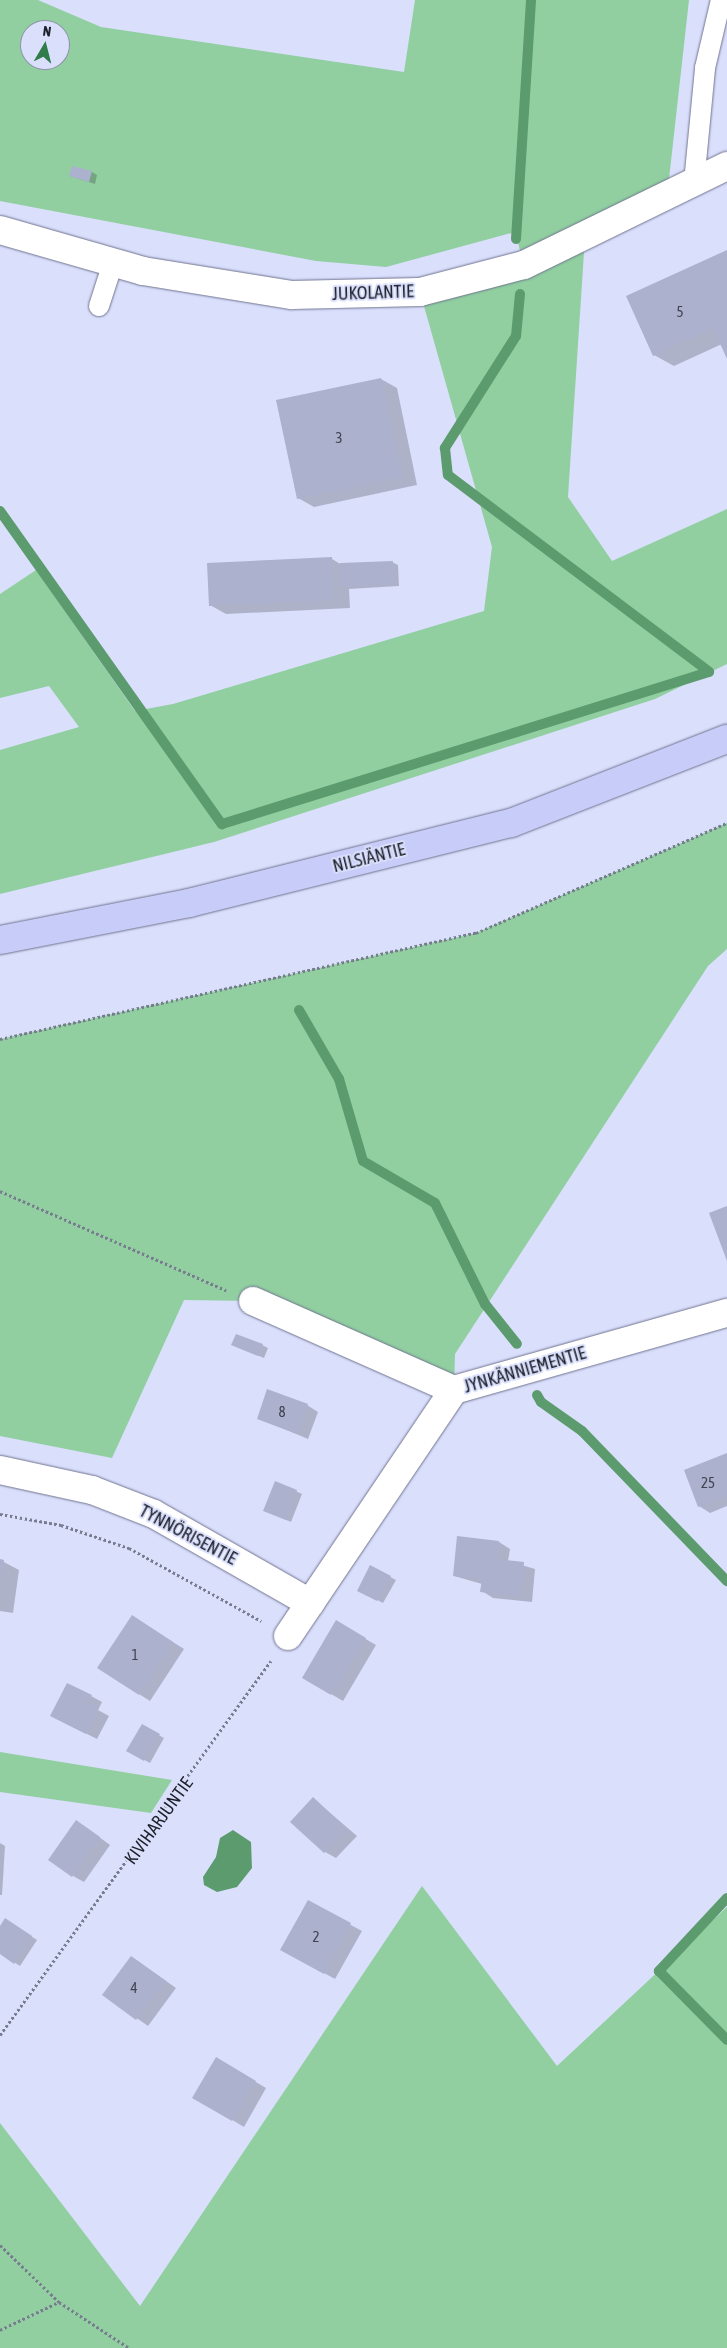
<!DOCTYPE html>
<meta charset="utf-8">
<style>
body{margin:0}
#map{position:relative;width:727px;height:2348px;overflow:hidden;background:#dadffc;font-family:"Asap Condensed",sans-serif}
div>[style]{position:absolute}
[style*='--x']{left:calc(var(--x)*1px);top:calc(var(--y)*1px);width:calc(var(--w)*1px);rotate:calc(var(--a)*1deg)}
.green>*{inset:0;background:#91cfa1}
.water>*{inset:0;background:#5c9b6e}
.shadow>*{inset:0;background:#0003}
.stream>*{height:10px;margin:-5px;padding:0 5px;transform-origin:5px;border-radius:5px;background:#5c9b6e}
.building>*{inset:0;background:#acb1cd}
.path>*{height:3px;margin-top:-1.5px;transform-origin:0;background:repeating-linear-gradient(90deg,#787c8f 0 2.5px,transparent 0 5px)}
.roads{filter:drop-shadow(0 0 1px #70748e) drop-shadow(0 0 1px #70748e)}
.service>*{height:20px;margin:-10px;padding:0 10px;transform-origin:10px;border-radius:10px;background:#fff}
.minor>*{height:28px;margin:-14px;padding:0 14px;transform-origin:14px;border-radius:14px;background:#fff}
.primary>*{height:28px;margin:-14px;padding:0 14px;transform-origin:14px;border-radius:14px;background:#c7ccf8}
span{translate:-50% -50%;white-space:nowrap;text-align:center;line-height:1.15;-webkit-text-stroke:4px #dadffc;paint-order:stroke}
.number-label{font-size:15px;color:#424453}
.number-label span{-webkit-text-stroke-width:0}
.street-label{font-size:18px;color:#1e202a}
.north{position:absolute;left:20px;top:20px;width:50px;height:50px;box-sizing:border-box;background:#dadffc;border:1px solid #8f93a8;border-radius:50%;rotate:8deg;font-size:14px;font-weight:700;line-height:20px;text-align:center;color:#1e202a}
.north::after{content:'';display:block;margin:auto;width:18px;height:22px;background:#307c4b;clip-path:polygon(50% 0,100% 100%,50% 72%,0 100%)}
</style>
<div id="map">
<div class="green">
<i style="clip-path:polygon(evenodd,0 0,38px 0,101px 27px,404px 72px,415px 0,689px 0,667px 197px,585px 237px,568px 497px,612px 561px,727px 509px,727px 664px,655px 699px,214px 842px,0 894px,0 750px,79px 727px,49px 686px,0 698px,0 594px,36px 570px,135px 711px,173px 704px,484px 611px,492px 547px,420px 292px,524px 265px,515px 232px,386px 267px,316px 261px,0 201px,0 0,30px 30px,60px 30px,60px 60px,30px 60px,30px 30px)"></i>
<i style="clip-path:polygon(727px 823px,727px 949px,708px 966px,455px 1354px,454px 1390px,253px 1301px,184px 1300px,112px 1458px,0 1436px,0 1039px,476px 933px)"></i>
<i style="clip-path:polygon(0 1752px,172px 1780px,151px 1813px,0 1792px)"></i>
<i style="clip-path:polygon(422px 1886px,557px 2066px,727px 1907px,727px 2348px,0 2348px,0 2123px,140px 2306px)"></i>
</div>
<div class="water">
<i style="clip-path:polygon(233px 1830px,251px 1842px,252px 1868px,237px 1887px,217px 1892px,204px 1885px,203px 1877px,216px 1857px,220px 1838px)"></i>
</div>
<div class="shadow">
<i style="clip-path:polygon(92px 172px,97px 175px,95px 184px,70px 176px)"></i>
<i style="clip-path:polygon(727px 251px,727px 356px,722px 344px,674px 366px,654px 355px)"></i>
<i style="clip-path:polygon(381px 379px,397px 388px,417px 485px,314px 507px,298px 498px)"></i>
<i style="clip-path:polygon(332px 559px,342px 565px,392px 562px,398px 565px,399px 586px,349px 589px,350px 608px,226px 614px,210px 605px)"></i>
<i style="clip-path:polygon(232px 1345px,262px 1345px,268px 1348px,264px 1358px)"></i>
<i style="clip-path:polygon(307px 1405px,318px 1412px,308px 1439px,258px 1418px)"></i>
<i style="clip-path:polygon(727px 1455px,727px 1506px,710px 1513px,699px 1506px)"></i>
<i style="clip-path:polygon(276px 1482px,302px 1494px,291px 1522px,270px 1513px)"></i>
<i style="clip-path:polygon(499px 1542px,510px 1549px,508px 1561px,535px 1569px,532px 1602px,493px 1598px,482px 1591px,482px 1584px,454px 1576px)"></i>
<i style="clip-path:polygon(0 1560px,19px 1570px,13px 1613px,0 1611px)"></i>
<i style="clip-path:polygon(371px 1567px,396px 1580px,383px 1603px,358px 1590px)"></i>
<i style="clip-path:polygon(336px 1622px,376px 1645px,343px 1701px,304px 1678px)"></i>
<i style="clip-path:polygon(143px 1623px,184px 1649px,150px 1701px,139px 1694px)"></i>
<i style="clip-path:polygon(91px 1696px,102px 1702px,98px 1710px,109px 1716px,97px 1739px,63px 1722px)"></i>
<i style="clip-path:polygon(142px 1726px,164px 1738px,150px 1763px,128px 1751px)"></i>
<i style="clip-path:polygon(314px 1799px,357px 1836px,336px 1858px,325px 1852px)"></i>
<i style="clip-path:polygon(87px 1828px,110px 1845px,84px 1882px,73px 1876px)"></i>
<i style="clip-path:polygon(0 1843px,5px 1846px,2px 1895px,0 1895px)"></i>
<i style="clip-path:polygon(308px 1902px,362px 1931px,335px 1979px,282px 1950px)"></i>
<i style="clip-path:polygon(11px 1923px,37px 1940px,20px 1966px,0 1953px,0 1929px)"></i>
<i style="clip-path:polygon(132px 1957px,176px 1988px,148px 2026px,104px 1995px)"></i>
<i style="clip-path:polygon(217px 2059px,266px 2088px,244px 2127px,194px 2097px)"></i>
</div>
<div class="stream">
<i style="--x:516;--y:239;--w:239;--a:-86.4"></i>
<i style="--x:520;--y:294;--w:42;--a:95.4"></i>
<i style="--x:516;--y:336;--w:133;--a:122.4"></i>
<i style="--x:445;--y:448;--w:27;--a:84"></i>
<i style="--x:448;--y:475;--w:327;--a:37"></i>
<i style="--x:0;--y:511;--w:384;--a:54.7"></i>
<i style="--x:222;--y:824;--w:510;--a:-17.33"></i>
<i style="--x:299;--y:1010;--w:80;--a:59.9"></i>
<i style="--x:339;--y:1079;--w:85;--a:73.7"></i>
<i style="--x:363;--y:1161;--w:83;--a:30.3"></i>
<i style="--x:435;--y:1203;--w:113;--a:63.7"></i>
<i style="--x:485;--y:1304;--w:51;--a:51.3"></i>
<i style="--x:537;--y:1395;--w:8;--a:60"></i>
<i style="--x:541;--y:1402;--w:50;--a:35.3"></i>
<i style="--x:582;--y:1431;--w:209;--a:46"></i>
<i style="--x:727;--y:1898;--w:100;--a:133"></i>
<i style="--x:659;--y:1971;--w:97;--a:45.4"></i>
</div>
<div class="building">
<i style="clip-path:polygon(72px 166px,92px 171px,89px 182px,69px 176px)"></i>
<i style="clip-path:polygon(727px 250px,727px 359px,713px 328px,653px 356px,626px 296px)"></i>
<i style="clip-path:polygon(381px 378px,402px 477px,297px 499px,276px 400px)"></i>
<i style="clip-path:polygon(332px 557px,334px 600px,209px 606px,207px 563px)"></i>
<i style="clip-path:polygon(393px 561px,394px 584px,341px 586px,340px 563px)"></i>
<i style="clip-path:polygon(727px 1206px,727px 1261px,709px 1213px)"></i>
<i style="clip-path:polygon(236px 1334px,263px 1344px,258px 1356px,231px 1345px)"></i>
<i style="clip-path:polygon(267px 1389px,308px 1404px,297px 1434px,257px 1419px)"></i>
<i style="clip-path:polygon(727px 1453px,727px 1496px,698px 1507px,684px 1470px)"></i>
<i style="clip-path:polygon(275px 1481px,297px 1490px,286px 1520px,263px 1511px)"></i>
<i style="clip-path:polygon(457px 1536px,499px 1541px,497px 1559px,524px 1562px,521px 1597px,480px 1592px,482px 1579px,453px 1576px)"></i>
<i style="clip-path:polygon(0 1559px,4px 1560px,1px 1577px,0 1577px)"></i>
<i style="clip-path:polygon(370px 1565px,391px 1576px,377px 1601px,357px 1591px)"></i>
<i style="clip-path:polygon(132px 1615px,173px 1642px,139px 1695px,97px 1668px)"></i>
<i style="clip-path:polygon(336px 1620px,366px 1638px,331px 1695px,302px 1678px)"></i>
<i style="clip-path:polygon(67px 1683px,92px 1695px,87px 1703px,99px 1708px,86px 1734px,50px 1716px)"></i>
<i style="clip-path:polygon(142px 1724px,160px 1734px,144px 1761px,126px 1751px)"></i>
<i style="clip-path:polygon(313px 1797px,347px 1829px,324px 1853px,290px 1822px)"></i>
<i style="clip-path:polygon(76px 1820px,100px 1837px,72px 1877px,48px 1860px)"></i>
<i style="clip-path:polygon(308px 1900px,351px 1923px,324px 1974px,280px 1950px)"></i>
<i style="clip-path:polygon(5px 1918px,32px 1936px,14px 1964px,0 1954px,0 1926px)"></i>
<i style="clip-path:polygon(131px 1956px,166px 1981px,136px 2020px,102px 1995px)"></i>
<i style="clip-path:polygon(216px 2057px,256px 2081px,232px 2121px,192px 2098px)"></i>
</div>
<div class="path">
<i style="--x:0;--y:1039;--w:488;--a:-12.6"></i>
<i style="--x:476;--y:933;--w:274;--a:-23.7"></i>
<i style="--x:0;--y:1191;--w:247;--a:23.7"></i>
<i style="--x:0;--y:1514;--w:62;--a:10.2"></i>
<i style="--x:61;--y:1525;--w:72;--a:18.7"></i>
<i style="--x:129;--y:1548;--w:151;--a:28.9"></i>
<i style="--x:0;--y:2035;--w:462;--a:-54.1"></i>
<i style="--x:0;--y:2245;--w:82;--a:44"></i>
<i style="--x:59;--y:2302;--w:84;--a:33.3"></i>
<i style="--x:0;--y:2330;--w:65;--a:-25.4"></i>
</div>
<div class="roads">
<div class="service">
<i style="--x:694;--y:183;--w:116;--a:-84.5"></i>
<i style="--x:705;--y:68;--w:70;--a:-76.8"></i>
<i style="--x:99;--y:306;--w:45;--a:-72"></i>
</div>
<div class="minor">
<i style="--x:0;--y:230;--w:149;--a:16"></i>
<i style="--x:143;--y:271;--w:151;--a:9.2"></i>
<i style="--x:292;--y:295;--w:128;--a:-1.3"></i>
<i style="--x:420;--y:292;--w:107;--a:-14.6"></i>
<i style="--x:524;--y:265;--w:226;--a:-26"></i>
<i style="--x:253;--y:1301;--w:220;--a:23.9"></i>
<i style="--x:0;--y:1470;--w:94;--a:12.3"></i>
<i style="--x:92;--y:1490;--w:66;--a:21.2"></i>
<i style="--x:154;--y:1514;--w:180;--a:29.7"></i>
<i style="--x:288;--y:1636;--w:297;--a:-56"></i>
<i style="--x:454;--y:1390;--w:284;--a:-15.8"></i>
</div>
<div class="primary">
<i style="--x:0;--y:940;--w:193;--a:-11.1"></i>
<i style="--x:189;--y:903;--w:332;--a:-14"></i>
<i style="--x:511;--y:823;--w:232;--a:-21.3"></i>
</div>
</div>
<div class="number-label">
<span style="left:680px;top:312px">5</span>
<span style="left:339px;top:438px">3</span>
<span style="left:282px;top:1412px">8</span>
<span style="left:708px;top:1483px">25</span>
<span style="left:135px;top:1655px">1</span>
<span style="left:316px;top:1937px">2</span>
<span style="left:134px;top:1988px">4</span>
</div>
<div class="street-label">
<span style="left:373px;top:293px;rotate:-2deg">JUKOLANTIE</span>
<span style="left:369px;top:858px;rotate:-14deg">NILSIÄNTIE</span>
<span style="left:525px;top:1370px;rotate:-16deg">JYNKÄNNIEMENTIE</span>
<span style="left:188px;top:1535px;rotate:28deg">TYNNÖRISENTIE</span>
<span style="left:159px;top:1821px;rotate:-54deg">KIVIHARJUNTIE</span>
</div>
<div class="north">N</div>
</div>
